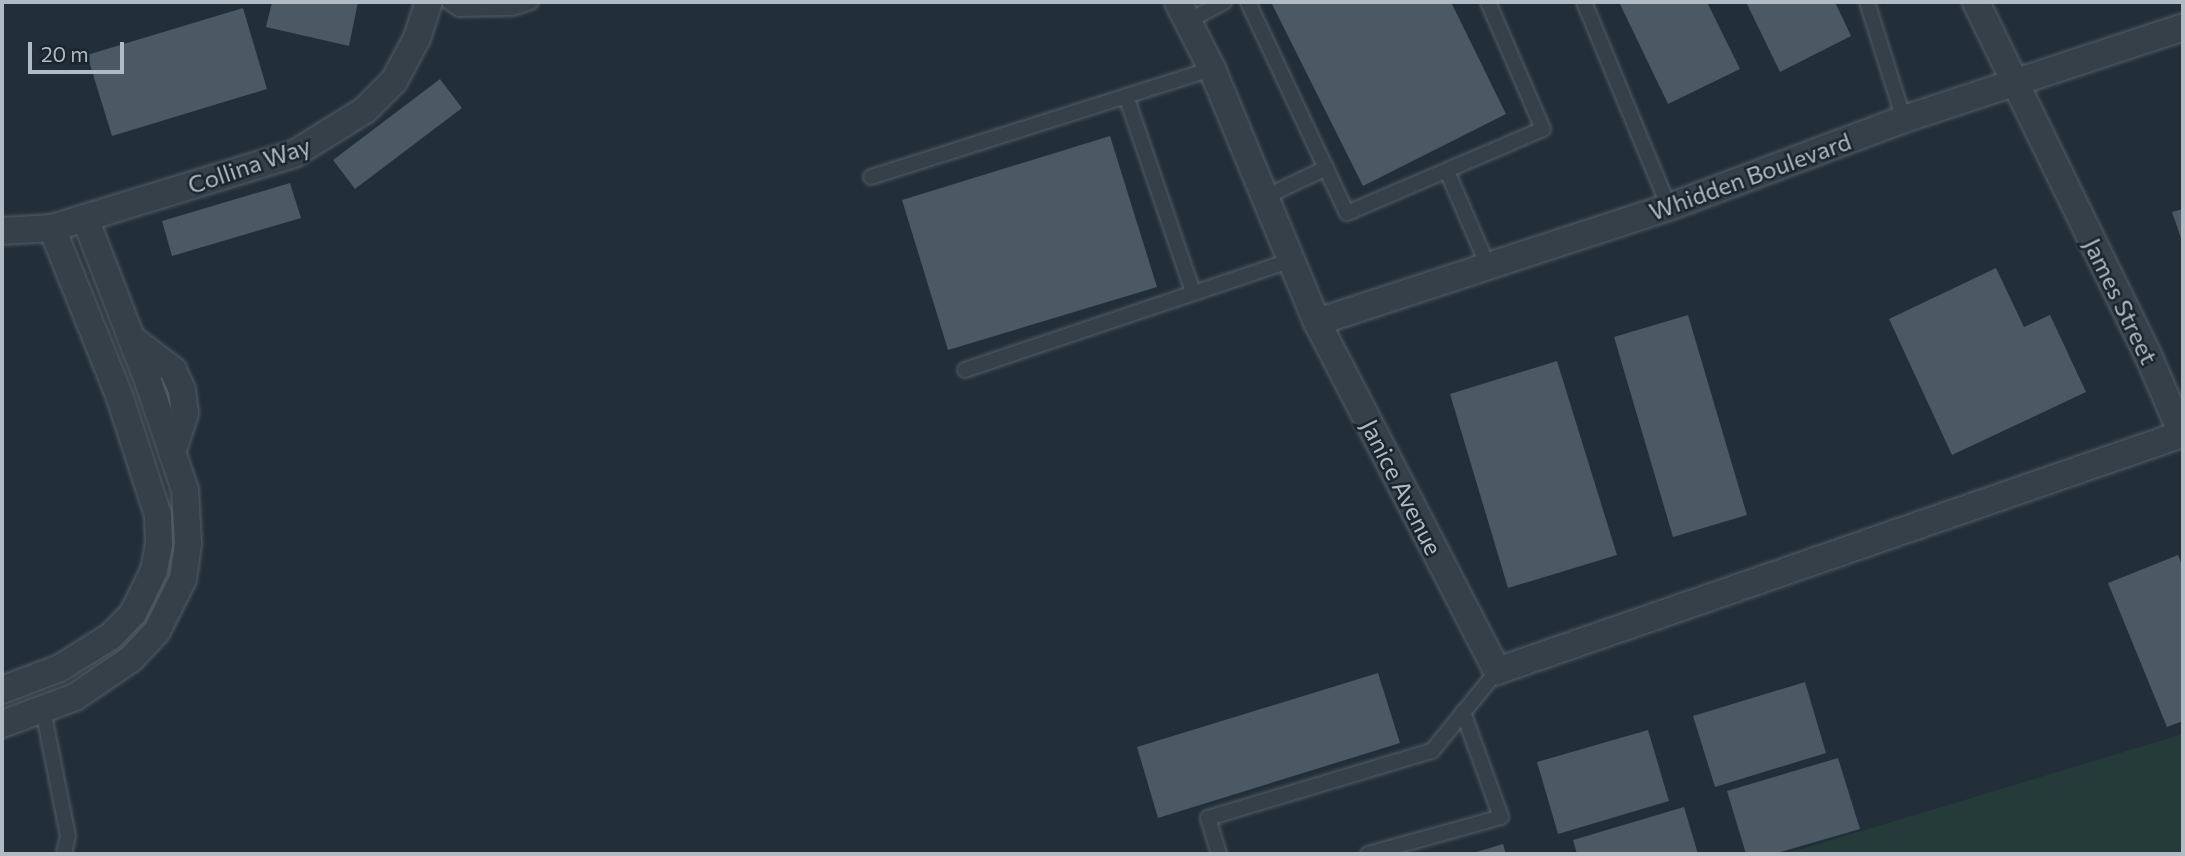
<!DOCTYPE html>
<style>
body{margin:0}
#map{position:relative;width:2185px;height:856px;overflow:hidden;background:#222e38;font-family:Commissioner,sans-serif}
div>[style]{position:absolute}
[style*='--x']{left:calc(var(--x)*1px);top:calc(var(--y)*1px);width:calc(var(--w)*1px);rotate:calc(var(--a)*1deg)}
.green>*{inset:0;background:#253b3a}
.building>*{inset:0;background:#4a5963}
.roads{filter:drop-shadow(0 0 2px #535e66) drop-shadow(0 0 2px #535e66)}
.service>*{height:14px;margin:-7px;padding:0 7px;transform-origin:7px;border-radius:7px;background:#364048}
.minor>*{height:26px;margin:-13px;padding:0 13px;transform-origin:13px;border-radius:13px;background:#364048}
span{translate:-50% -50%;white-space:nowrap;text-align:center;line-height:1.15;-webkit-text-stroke:5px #1b252d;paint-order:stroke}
.street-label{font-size:24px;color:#b0bbc4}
.frame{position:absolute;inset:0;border:4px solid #b0bbc4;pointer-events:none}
.scale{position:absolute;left:28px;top:42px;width:96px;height:32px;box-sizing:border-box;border:4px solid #b0bbc4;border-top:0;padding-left:9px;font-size:21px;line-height:24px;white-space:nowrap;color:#b0bbc4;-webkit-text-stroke:5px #1b252d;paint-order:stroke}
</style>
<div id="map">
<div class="green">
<i style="clip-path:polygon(2183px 734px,2183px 854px,1785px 854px)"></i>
</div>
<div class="building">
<i style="clip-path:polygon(272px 2px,358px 2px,349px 46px,266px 27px)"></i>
<i style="clip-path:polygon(1271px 2px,1451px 2px,1506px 114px,1363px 186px)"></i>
<i style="clip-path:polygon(1619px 2px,1707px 2px,1740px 69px,1668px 104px)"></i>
<i style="clip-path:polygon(1746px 2px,1835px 2px,1851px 36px,1780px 72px)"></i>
<i style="clip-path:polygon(243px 8px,267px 89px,112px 136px,87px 55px)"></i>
<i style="clip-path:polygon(440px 79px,462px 108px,355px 189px,333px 160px)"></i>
<i style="clip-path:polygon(1110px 136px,1157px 287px,948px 350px,902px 200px)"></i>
<i style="clip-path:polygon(290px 183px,301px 218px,172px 256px,162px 221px)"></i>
<i style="clip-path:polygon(2183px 209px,2183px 244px,2172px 212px)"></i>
<i style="clip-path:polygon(1996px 268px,2024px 327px,2050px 315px,2086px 392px,1952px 455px,1889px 319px)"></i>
<i style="clip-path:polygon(1688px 315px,1747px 515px,1673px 537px,1614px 337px)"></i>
<i style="clip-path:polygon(1557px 361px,1617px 555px,1508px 588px,1450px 394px)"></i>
<i style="clip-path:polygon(2178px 555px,2183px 568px,2183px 721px,2167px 727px,2108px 583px)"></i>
<i style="clip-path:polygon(1378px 673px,1400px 743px,1158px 818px,1137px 747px)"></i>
<i style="clip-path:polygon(1805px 682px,1826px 753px,1715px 787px,1693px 716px)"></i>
<i style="clip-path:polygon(1648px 730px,1669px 801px,1558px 834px,1537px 762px)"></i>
<i style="clip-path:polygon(1838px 758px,1860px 829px,1774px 854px,1746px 854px,1727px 791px)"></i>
<i style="clip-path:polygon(1684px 807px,1698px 854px,1577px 854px,1573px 840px)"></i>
<i style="clip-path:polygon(1503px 844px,1506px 854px,1470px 854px)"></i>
</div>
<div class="roads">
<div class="service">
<i style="--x:449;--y:2;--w:12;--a:35"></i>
<i style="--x:459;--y:9;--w:53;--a:-1.1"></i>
<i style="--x:512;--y:8;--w:20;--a:-18"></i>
<i style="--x:1248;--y:2;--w:233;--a:64.9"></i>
<i style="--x:1347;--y:213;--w:213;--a:-23.2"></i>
<i style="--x:1543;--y:129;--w:138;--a:-113.4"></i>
<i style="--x:1584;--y:2;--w:222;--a:67.5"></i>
<i style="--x:1867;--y:2;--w:123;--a:72.5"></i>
<i style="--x:1188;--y:21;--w:41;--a:-27.8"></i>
<i style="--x:1126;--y:96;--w:207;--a:71.1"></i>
<i style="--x:1447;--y:171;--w:103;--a:66.7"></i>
<i style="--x:871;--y:177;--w:358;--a:-17.6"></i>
<i style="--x:1265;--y:197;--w:68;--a:-25.4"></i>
<i style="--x:965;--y:370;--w:344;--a:-18.6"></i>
<i style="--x:43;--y:710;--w:128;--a:78.8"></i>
<i style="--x:68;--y:836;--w:18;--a:103"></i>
<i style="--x:1219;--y:854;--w:38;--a:-107"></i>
<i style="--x:1208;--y:818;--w:234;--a:-16.7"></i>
<i style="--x:1432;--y:751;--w:103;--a:-50.9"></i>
<i style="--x:1368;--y:854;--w:138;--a:-15.5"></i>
<i style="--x:1501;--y:817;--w:112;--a:-109.9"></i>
</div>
<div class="minor">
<i style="--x:1178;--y:2;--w:75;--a:63.1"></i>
<i style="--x:1212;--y:69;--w:274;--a:67.5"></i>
<i style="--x:1317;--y:322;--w:393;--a:62.7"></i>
<i style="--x:1497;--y:671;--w:725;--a:-19.08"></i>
<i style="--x:2182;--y:434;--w:86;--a:-113.3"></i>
<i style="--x:2148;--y:355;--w:393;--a:-116"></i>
<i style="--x:2;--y:231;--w:50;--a:-3.4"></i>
<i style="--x:52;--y:228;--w:253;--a:-17"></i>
<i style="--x:294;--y:154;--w:84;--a:-31.8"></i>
<i style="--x:365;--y:110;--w:41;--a:-45"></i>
<i style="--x:394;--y:81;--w:49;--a:-61.9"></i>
<i style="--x:417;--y:38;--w:38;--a:-72"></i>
<i style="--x:1317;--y:322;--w:370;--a:-18.1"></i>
<i style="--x:1669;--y:207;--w:251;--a:-20.5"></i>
<i style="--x:1904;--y:119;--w:294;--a:-18.2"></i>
<i style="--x:131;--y:338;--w:53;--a:37.3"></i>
<i style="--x:173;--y:370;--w:22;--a:66"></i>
<i style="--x:182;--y:390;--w:23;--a:83"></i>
<i style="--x:185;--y:413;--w:42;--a:108"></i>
<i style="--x:2;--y:690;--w:62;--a:-20.8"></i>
<i style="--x:60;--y:668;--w:60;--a:-32.1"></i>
<i style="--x:111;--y:636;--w:32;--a:-46"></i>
<i style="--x:133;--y:613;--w:18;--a:-63"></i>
<i style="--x:141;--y:597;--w:30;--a:-64"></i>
<i style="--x:154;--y:570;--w:26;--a:-79"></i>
<i style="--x:159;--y:544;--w:29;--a:-92"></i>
<i style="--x:158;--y:515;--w:126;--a:-108"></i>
<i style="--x:119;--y:395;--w:180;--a:-111.9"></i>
<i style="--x:2;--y:724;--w:78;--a:-20.3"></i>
<i style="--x:75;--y:697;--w:68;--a:-34.2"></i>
<i style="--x:131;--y:659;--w:38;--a:-47"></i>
<i style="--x:157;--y:631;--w:58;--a:-63.4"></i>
<i style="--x:183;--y:579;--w:36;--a:-82"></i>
<i style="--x:188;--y:543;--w:53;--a:-93.2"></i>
<i style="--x:185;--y:490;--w:112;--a:-108.8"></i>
<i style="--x:149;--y:384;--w:178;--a:-111.1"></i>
</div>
</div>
<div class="street-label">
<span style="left:249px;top:165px;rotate:-19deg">Collina Way</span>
<span style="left:1750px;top:176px;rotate:-20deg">Whidden Boulevard</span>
<span style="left:2121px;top:301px;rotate:64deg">James Street</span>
<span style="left:1402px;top:487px;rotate:63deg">Janice Avenue</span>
</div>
<div class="frame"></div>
<div class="scale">20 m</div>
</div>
